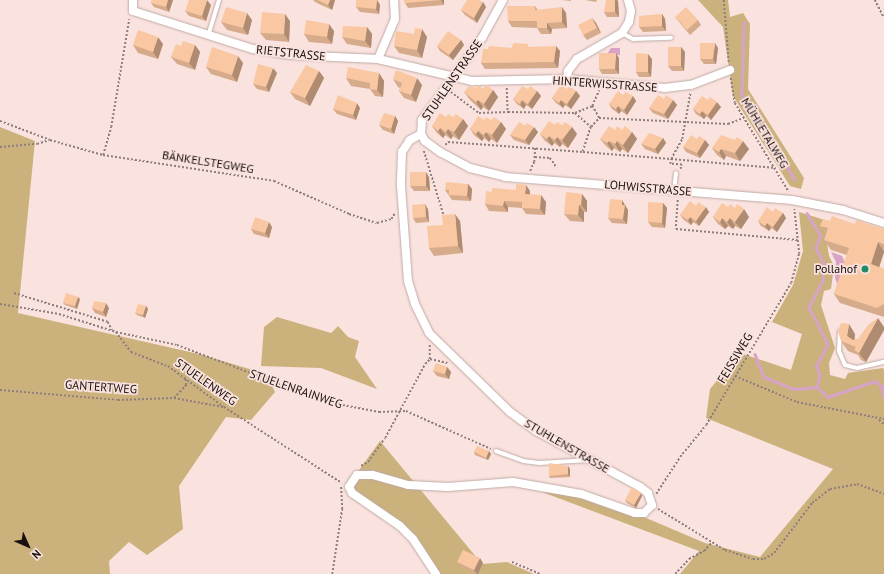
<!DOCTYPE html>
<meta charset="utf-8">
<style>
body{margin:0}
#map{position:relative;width:884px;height:574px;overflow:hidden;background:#fae2de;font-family:"PT Sans",sans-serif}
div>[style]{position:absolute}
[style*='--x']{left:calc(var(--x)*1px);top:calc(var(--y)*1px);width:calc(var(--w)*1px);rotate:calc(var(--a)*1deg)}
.forest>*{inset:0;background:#cbb17c}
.water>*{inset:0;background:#d7a4c8}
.stream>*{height:2.5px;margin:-1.25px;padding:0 1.25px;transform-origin:1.25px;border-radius:1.25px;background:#d7a4c8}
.path>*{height:1.5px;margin-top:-0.75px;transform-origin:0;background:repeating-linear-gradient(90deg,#8f7f7c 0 2px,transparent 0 4px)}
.roads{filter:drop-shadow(0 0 1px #c0aaa5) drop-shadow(0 0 1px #c0aaa5)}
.service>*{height:4px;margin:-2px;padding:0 2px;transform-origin:2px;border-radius:2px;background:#fff}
.minor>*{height:8px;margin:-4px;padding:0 4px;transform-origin:4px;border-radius:4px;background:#fff}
.wall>*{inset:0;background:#d6ab8b}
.shaded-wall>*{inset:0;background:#ae8b71}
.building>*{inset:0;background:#f9c7a2}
.dots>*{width:11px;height:11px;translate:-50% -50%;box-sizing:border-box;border:2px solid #fae2de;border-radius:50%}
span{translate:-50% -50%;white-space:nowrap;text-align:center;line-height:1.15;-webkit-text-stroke:3.5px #fae2de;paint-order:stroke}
.street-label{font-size:12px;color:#17100e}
.poi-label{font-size:12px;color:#17100e}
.right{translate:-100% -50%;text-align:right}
.north{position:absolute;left:8px;top:526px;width:40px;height:40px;-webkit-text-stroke:3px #fae2de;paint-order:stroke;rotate:135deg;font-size:11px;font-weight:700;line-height:16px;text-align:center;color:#17100e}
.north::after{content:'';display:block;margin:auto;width:14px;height:18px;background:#17100e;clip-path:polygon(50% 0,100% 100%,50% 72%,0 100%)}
</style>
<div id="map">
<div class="forest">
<i style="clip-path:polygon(698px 0,728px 0,730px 17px,743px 13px,750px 24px,748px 89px,804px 178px,801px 189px,790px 186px,733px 96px,723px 27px)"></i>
<i style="clip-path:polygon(0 127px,35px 141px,18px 313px,203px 355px,266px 374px,275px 392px,251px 420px,226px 417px,179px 486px,183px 529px,147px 555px,129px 542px,109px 561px,110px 574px,0 574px)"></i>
<i style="clip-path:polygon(799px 212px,828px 221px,826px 237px,829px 256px,834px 266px,831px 289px,824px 291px,821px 305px,835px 348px,829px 363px,830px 375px,845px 379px,848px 373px,883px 368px,884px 370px,884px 574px,680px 574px,699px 551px,542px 492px,599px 498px,705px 543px,760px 557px,833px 469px,706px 418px,710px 389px,740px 353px,791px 370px,802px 334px,772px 322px,793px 285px,803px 251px)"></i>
<i style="clip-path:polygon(277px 317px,331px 333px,338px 326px,348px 337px,359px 341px,355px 357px,377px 389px,321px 368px,261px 366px,264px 327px)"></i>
<i style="clip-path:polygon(380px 441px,482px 564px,507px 562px,534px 574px,436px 574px,413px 539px,355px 497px,352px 480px)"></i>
</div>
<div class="water">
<i style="clip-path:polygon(611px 48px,620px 48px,620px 55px,607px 54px)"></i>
<i style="clip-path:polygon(831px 252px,842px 256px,846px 265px,841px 283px,837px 283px,835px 278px,836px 262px)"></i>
</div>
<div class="stream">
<i style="--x:744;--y:22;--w:73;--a:91.6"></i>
<i style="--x:742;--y:95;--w:25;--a:48"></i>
<i style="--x:759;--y:114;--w:74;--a:61.7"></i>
<i style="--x:807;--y:213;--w:27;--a:59"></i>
<i style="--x:821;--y:236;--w:13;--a:113"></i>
<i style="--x:816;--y:248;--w:16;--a:63"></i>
<i style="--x:823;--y:262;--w:19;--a:90"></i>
<i style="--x:823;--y:281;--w:30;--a:118"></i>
<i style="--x:809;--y:307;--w:42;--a:62.8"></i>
<i style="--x:828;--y:344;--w:25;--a:117"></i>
<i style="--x:817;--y:366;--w:10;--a:73"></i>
<i style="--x:820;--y:376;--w:11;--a:105"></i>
<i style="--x:817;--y:387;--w:15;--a:42"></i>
<i style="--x:828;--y:397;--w:50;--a:-18.8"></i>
<i style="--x:875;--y:381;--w:9;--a:36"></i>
<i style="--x:882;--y:386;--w:11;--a:80"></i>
<i style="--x:755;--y:354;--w:25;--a:69"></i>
<i style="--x:764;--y:377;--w:32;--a:22"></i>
<i style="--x:794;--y:389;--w:23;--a:-5"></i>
</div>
<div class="path">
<i style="--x:724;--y:0;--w:62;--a:85.4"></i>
<i style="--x:875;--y:0;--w:20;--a:63"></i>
<i style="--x:731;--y:78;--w:25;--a:81"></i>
<i style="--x:735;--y:103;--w:104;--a:58.8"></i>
<i style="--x:507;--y:88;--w:24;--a:88"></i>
<i style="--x:508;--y:112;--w:67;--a:0.9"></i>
<i style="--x:575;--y:113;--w:21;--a:41"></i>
<i style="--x:591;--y:127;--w:26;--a:108"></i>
<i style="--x:583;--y:152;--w:88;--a:4.5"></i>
<i style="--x:671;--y:159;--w:23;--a:-61"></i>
<i style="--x:682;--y:139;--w:46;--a:-79.9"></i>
<i style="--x:451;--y:92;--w:35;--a:37"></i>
<i style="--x:479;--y:113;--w:29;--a:-2"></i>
<i style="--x:575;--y:113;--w:18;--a:-22"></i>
<i style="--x:592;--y:106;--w:17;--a:-66"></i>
<i style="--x:599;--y:118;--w:129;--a:2.7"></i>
<i style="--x:728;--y:124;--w:17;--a:-21"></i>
<i style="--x:0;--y:121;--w:53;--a:20.8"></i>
<i style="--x:50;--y:140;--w:55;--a:15.8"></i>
<i style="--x:103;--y:155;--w:173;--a:8.6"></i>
<i style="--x:274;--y:181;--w:82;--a:23.7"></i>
<i style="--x:349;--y:214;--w:29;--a:18"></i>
<i style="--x:377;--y:223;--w:15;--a:-16"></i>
<i style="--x:391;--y:219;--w:7;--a:-56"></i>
<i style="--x:591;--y:127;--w:12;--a:-48"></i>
<i style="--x:599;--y:118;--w:14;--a:-120"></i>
<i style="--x:445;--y:145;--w:4;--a:-45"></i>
<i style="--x:448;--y:142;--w:135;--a:4.2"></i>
<i style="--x:0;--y:147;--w:37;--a:-5"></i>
<i style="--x:37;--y:144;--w:13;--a:-18"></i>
<i style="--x:424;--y:151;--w:68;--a:72.9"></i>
<i style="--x:103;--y:155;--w:29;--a:-74"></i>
<i style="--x:111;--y:127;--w:109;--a:-80.5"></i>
<i style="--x:535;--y:157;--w:15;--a:4"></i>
<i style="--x:550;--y:158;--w:12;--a:55"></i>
<i style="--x:680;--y:169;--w:4;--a:-63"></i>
<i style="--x:682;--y:165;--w:12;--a:-175"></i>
<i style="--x:670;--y:164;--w:5;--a:-79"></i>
<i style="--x:671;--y:159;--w:105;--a:4.9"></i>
<i style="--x:530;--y:171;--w:10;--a:-66"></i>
<i style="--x:534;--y:162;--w:14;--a:-86"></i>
<i style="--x:678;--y:200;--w:29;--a:94"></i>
<i style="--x:676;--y:229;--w:122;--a:5.2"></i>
<i style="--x:14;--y:293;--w:98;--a:17.1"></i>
<i style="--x:108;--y:322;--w:9;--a:63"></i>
<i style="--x:0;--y:304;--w:60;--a:9.6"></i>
<i style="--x:59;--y:314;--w:60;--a:17.5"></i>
<i style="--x:116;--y:332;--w:62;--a:12"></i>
<i style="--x:177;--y:345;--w:160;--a:20.8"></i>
<i style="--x:327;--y:402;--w:53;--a:10.9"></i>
<i style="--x:379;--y:412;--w:27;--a:-2"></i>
<i style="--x:406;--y:411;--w:93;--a:24.1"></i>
<i style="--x:116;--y:332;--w:25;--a:53"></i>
<i style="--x:131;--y:352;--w:40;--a:21"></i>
<i style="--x:168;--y:366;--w:69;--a:36.2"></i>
<i style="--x:224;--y:407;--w:140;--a:32.8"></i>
<i style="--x:430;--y:345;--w:14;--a:90"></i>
<i style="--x:430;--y:359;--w:18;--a:13"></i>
<i style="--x:735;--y:376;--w:67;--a:22.8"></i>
<i style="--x:797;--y:402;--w:89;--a:11.1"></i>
<i style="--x:0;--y:390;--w:118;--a:4.8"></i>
<i style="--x:118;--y:400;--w:56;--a:-2"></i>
<i style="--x:174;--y:398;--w:50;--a:10.4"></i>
<i style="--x:174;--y:398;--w:18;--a:-47"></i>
<i style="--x:186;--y:385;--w:8;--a:-97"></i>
<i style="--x:879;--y:420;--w:6;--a:39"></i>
<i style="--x:361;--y:466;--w:8;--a:-30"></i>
<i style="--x:368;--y:462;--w:29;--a:-55"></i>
<i style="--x:385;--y:438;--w:84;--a:-61.6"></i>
<i style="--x:425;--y:364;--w:7;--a:-45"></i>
<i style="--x:656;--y:494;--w:44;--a:-57"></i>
<i style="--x:680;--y:457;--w:41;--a:-50.9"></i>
<i style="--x:706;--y:425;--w:165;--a:-59.1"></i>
<i style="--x:791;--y:283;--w:30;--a:-75"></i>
<i style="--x:799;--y:254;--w:45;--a:-96.3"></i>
<i style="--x:658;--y:509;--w:79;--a:31.5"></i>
<i style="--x:725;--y:550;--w:29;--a:18"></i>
<i style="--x:753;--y:559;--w:11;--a:0"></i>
<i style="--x:764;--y:559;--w:12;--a:-31"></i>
<i style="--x:774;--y:553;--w:63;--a:-52.8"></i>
<i style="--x:812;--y:503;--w:23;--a:-38"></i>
<i style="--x:830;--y:489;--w:27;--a:-10"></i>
<i style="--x:857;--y:484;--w:29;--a:20"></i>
<i style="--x:512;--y:562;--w:30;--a:23"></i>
<i style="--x:332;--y:574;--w:66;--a:-81.3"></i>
<i style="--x:342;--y:509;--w:22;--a:-93"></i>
<i style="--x:675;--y:574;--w:21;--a:-47"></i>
<i style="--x:689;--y:559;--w:17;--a:-28"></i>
<i style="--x:704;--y:551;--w:12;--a:-48"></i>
</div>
<div class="roads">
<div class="service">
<i style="--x:622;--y:33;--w:13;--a:29"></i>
<i style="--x:633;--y:39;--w:38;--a:-2"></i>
<i style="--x:208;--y:36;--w:38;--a:-73"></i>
<i style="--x:674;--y:190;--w:17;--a:-83"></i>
<i style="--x:840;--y:331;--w:20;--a:93"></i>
<i style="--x:839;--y:351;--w:15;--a:67"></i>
<i style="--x:845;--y:365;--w:12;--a:14"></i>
<i style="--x:857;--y:368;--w:28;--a:-13"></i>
<i style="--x:496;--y:451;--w:29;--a:20"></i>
<i style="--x:523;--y:461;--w:16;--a:7"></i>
<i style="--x:539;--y:463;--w:51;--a:-3.4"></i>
</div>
<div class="minor">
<i style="--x:133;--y:0;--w:11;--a:90"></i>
<i style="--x:133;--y:11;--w:126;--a:17.6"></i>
<i style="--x:253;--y:49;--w:38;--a:9"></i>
<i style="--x:291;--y:55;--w:87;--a:2.6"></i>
<i style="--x:378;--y:59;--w:97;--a:13.2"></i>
<i style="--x:472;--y:81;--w:95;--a:-1.2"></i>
<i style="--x:567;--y:79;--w:98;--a:5.2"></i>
<i style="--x:665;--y:88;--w:26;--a:-7"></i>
<i style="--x:691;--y:85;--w:42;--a:-21"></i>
<i style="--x:503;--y:0;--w:43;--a:118.9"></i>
<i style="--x:482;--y:38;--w:102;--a:126.2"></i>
<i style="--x:422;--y:120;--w:14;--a:94"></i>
<i style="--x:421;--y:134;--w:8;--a:60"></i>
<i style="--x:425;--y:141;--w:19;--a:36"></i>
<i style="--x:440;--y:152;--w:34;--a:28"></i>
<i style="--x:470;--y:168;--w:36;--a:14"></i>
<i style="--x:505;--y:177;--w:288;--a:4.6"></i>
<i style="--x:792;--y:200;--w:52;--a:11.1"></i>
<i style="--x:843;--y:210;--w:43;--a:17.6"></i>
<i style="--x:378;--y:59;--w:43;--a:-67"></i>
<i style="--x:395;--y:19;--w:19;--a:-93"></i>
<i style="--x:567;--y:79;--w:8;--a:-83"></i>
<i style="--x:568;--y:71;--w:15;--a:-53"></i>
<i style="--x:577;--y:59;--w:52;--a:-30"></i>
<i style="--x:622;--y:33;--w:13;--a:-58"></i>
<i style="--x:629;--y:22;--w:11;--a:-80"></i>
<i style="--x:631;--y:11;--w:11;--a:-105"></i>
<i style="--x:421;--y:134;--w:13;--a:151"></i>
<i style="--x:410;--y:140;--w:14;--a:124"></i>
<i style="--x:402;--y:152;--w:34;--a:92"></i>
<i style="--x:401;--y:186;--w:95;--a:85.8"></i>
<i style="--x:408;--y:281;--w:24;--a:73"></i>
<i style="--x:415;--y:304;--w:32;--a:64"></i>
<i style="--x:429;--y:333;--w:113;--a:44.3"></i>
<i style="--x:510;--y:412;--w:34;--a:36"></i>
<i style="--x:538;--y:432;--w:116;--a:28.3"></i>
<i style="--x:640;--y:487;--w:10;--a:37"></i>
<i style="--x:648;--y:493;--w:13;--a:72"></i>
<i style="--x:652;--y:505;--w:11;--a:135"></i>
<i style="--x:644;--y:513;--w:9;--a:180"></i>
<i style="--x:635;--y:513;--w:57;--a:-160.6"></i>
<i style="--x:581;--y:494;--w:69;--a:-170"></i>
<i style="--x:513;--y:482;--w:65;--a:175.6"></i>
<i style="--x:448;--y:487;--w:40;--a:-177.1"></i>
<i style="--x:408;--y:485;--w:37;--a:-164"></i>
<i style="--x:372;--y:475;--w:15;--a:180"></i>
<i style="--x:357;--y:475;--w:14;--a:124"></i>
<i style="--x:349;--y:487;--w:7;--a:63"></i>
<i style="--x:352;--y:493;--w:58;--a:34.5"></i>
<i style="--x:400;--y:526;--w:18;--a:45"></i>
<i style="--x:413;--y:539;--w:42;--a:56.7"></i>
</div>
</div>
<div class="wall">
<i style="clip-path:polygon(152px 0,173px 0,169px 12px,154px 7px,151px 3px)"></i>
<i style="clip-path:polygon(313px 0,335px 0,332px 10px,315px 2px)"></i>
<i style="clip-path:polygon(377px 0,380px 5px,379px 14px,360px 12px,356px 7px)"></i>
<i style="clip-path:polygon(404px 0,444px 0,444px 5px,408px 8px,405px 3px)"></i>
<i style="clip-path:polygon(561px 0,571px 0,571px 1px)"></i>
<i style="clip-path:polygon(585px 0,597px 0,596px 2px)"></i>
<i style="clip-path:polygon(615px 0,617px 0,618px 1px,619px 17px,607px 17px,604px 12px)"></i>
<i style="clip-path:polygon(483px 2px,486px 7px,477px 23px,465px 15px,461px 10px)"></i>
<i style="clip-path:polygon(211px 5px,206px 21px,189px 16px,185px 11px)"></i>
<i style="clip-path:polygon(535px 6px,538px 10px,566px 13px,567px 28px,552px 29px,551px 34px,541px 34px,537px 28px,512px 27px,508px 21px)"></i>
<i style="clip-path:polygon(662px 14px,665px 19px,666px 31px,643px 32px,639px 27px)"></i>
<i style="clip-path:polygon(675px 17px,698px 20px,701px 25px,690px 35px,679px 22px)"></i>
<i style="clip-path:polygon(592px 18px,596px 23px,601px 33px,587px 40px,583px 35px)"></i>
<i style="clip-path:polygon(252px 20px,248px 35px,227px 30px,221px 22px)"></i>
<i style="clip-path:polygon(290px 21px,289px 42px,266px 40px,260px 33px)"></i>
<i style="clip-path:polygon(367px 27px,372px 34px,371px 48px,347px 44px,342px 37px)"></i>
<i style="clip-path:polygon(334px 31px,332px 44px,309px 42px,304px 34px)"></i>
<i style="clip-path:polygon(427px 37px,422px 58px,399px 53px,394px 46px)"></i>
<i style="clip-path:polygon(461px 40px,464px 45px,453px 60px,440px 51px,437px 46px)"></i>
<i style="clip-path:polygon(163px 44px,158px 59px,138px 53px,133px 45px)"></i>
<i style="clip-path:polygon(195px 45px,200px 52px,195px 70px,177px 64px,171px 57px,181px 46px)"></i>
<i style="clip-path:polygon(530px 47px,560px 51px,558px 68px,485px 69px,481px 63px,488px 49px)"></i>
<i style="clip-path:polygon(681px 47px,685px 52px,684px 71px,672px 71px,668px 66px)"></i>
<i style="clip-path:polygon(718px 48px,716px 64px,704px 64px,700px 59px)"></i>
<i style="clip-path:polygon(619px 58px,619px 74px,602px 74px,599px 69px)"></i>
<i style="clip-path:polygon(652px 59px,651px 77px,639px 77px,636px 72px)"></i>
<i style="clip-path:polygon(243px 63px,237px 82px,211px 74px,206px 67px)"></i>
<i style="clip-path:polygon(319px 71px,324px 78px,310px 106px,295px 99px,290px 92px)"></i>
<i style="clip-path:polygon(277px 73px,269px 92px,257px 89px,253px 84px)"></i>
<i style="clip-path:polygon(379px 73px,384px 81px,383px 97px,375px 96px,370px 89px,351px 86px,346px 78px)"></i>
<i style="clip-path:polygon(393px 79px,422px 85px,416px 102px,404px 98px,399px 91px,400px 88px,398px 87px)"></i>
<i style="clip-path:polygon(476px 88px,493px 90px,498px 97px,489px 111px,483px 107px,481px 110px,470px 100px,464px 92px)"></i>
<i style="clip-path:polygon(528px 89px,537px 91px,541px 96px,532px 109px,526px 105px,524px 109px,517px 104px,513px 99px)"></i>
<i style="clip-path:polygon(567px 89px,576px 91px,580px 96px,571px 109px,565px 105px,563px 108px,556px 103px,552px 98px)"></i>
<i style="clip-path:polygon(623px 95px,633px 96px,636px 101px,627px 115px,621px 111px,619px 114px,612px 109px,609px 104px)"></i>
<i style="clip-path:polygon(664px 99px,673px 100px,677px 105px,668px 119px,653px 113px,649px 108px)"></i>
<i style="clip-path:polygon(708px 100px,721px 107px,711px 120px,706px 116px,704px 119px,696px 114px,693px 109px)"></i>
<i style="clip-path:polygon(360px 108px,356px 120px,337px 114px,333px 109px)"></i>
<i style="clip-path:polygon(395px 116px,398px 121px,394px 134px,383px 130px,379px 125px)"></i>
<i style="clip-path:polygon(446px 117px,453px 117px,463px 119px,468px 126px,459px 140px,453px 136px,451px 139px,445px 135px,443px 138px,437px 133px,432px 126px)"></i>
<i style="clip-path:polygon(484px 120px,491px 120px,501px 122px,506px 129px,497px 143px,491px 139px,489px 142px,484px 138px,482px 141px,475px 136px,470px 129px)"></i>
<i style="clip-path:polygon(555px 125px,562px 125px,572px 127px,577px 134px,568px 148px,562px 144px,560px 147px,554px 143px,552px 146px,545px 141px,540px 134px)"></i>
<i style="clip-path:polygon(525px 126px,538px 132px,529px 145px,514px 140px,510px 135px)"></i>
<i style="clip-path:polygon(615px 130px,632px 132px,637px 139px,628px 153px,622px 149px,620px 152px,614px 148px,612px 151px,606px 146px,600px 139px)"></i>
<i style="clip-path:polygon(663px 138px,666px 143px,658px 154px,645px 149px,641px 144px)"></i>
<i style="clip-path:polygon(697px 139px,705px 140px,709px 145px,700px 158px,686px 152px,683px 147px)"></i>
<i style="clip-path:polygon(712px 148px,749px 149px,740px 161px,726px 156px,724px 160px,717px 155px)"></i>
<i style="clip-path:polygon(429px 177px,430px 191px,414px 191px,410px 186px)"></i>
<i style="clip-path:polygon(468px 184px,472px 189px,471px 201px,452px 200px,445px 190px)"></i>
<i style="clip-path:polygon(530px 191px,530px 195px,546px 202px,545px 215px,526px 214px,522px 208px,508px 207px,508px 212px,489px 211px,485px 204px,492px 192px)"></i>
<i style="clip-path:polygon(582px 194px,587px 201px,587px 212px,584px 212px,584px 222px,570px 221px,564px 214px)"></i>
<i style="clip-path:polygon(663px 203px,667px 208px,665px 228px,652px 227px,648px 222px)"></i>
<i style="clip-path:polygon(626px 205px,626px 207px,628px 210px,627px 224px,612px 223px,608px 218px)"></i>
<i style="clip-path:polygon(696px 206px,709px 212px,699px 226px,693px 222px,691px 225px,684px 220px,680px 215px)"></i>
<i style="clip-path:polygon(728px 207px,749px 217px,741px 229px,735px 226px,733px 229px,728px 226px,725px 229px,718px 224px,713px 217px)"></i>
<i style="clip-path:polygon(428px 209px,429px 222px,416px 223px,413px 218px)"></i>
<i style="clip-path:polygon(773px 212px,783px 213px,786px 218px,777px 232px,771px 228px,769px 231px,761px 226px,758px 221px)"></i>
<i style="clip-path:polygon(460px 221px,463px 253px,434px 256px,429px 248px,443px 225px)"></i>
<i style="clip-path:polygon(830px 221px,855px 224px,884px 229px,884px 252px,879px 267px,884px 269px,884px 317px,840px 303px,834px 294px,847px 255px,831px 250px,824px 240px,826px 234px,820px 226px)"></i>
<i style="clip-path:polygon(272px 227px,269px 238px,254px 234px,251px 229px)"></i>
<i style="clip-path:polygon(80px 299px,77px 309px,65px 305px,63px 303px)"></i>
<i style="clip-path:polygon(146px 306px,148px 309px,145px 318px,137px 315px,135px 313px)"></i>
<i style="clip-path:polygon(92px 308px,109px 308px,106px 317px,95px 313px)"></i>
<i style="clip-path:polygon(884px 327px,884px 330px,866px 362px,861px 360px,858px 355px,848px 351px,841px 341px,855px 334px,854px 340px,858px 339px)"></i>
<i style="clip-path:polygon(447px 367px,451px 372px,449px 379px,437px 376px,433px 371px)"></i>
<i style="clip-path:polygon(489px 451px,491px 454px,488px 460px,475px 455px,474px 452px)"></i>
<i style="clip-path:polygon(570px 469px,570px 477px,550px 478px,549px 476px)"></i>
<i style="clip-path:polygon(642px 496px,636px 508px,627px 503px,625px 500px)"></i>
<i style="clip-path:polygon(457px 562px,483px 563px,478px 574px,475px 574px,461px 567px)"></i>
</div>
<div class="shaded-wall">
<i style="clip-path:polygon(168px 0,173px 0,169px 12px,166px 7px)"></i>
<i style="clip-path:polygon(207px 0,211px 5px,206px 21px,202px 16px)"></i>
<i style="clip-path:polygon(330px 0,335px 0,332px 10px,328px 5px)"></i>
<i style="clip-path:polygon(377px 0,380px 5px,379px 14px,376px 9px)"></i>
<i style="clip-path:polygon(441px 0,444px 0,444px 5px)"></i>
<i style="clip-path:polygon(615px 0,617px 0,618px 1px,619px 17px,615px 12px)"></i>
<i style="clip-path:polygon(483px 2px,486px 7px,477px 23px,474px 18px)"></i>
<i style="clip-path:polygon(562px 7px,566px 13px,567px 28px,562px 22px)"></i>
<i style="clip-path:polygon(247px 13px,252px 20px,248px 35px,243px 28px)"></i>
<i style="clip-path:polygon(285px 14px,290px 21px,289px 42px,284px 34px)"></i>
<i style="clip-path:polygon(662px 14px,665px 19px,666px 31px,662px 26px)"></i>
<i style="clip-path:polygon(592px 18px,596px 23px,601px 33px,597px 28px)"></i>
<i style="clip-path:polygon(547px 23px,552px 29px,551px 34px,547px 28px)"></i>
<i style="clip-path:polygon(329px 24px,334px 31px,332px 44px,327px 37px)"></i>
<i style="clip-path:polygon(367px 27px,372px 34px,371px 48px,365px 41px)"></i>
<i style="clip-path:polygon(422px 29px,427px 37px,422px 58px,417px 50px)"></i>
<i style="clip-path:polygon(158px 37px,163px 44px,158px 59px,153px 52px)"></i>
<i style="clip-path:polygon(461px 40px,464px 45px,453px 60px,449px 55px)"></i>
<i style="clip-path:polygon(715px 43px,718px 48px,716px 64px,713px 59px)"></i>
<i style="clip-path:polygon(195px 45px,200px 52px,195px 70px,189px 63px)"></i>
<i style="clip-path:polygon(556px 46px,560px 51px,558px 68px,554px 62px)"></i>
<i style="clip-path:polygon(681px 47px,685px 52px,684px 71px,681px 66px)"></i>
<i style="clip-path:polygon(616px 53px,619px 58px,619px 74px,615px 69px)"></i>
<i style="clip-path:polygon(648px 54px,652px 59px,651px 77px,648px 72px)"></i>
<i style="clip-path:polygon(238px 56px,243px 63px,237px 82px,232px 75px)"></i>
<i style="clip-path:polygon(273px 68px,277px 73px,269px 92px,266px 87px)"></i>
<i style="clip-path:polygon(319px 71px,324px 78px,310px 106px,305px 98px)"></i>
<i style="clip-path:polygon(379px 73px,384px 81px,383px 97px,377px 90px)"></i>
<i style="clip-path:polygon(417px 78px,422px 85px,416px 102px,411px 95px)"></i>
<i style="clip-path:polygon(493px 90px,498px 97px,489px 111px,484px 104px)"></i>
<i style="clip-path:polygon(537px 91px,541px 96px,532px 109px,528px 104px)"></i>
<i style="clip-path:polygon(576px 91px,580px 96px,571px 109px,567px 104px)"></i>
<i style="clip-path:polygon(633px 96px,636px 101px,627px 115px,624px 110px)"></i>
<i style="clip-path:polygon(478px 100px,483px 107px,481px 110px,476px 102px)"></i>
<i style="clip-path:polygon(522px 100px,526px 105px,524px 109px,520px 104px)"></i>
<i style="clip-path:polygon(561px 100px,565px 105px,563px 108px,559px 103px)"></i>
<i style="clip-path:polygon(673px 100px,677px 105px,668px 119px,664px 114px)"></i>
<i style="clip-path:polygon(717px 102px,721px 107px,711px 120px,708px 115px)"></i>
<i style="clip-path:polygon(357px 103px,360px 108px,356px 120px,353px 115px)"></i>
<i style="clip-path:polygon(618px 106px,621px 111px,619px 114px,616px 109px)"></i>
<i style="clip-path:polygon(702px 111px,706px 116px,704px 119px,700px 114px)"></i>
<i style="clip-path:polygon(395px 116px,398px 121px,394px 134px,391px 129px)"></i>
<i style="clip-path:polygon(463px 119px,468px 126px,459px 140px,454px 132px)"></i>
<i style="clip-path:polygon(501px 122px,506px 129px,497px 143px,492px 135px)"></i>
<i style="clip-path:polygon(534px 127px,538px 132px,529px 145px,525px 140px)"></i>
<i style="clip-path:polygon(572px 127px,577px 134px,568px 148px,562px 140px)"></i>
<i style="clip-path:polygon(440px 128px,445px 135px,443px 138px,438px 131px)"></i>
<i style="clip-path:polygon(448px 129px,453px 136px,451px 139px,446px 132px)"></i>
<i style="clip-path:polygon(478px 131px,484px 138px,482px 141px,476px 134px)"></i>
<i style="clip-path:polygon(486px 132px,491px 139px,489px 142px,484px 135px)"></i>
<i style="clip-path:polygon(632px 132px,637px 139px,628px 153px,623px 145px)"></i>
<i style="clip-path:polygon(549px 136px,554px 143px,552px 146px,547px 139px)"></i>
<i style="clip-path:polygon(557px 137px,562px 144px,560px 147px,555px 140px)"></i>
<i style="clip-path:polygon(663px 138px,666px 143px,658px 154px,655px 149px)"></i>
<i style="clip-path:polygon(705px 140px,709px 145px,700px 158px,697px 153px)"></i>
<i style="clip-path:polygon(609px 141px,614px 148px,612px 151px,607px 143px)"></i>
<i style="clip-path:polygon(617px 141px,622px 149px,620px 152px,615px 144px)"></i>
<i style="clip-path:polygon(743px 141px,749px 149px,740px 161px,735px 153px)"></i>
<i style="clip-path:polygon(721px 149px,726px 156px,724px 160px,719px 152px)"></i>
<i style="clip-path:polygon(426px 172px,429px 177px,430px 191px,426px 186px)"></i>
<i style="clip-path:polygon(468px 184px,472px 189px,471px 201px,467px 196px)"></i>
<i style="clip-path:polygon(526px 185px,530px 191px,529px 201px,525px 194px)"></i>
<i style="clip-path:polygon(582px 194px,587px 201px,587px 212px,581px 205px)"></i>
<i style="clip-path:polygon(541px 195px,546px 202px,545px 215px,540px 209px)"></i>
<i style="clip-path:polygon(622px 200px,628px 210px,627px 224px,623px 219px,622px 205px)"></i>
<i style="clip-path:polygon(504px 201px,508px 207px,508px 212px,503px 206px)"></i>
<i style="clip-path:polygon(663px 203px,667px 208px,665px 228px,662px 223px)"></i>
<i style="clip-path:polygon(425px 204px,428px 209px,429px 222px,426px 217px)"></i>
<i style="clip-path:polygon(579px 205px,584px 212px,584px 222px,578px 215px)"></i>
<i style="clip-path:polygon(706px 207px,709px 212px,699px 226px,696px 221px)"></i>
<i style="clip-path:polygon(744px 209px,749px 217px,741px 229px,735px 222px)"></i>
<i style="clip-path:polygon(783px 213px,786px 218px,777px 232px,773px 227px)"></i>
<i style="clip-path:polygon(455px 214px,460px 221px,463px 253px,458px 246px)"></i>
<i style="clip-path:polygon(690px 217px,693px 222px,691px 225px,688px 220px)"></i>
<i style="clip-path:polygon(722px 218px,728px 226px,725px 229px,720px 222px)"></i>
<i style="clip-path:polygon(730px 218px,735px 226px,733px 229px,727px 222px)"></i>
<i style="clip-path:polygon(269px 222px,272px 227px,269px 238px,265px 233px)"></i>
<i style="clip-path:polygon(767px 223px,771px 228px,769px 231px,765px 226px)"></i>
<i style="clip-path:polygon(878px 242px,884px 252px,877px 274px,871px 264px)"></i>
<i style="clip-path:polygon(78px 297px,80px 299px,77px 309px,75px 306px)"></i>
<i style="clip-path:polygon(106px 303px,109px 308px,106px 317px,103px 312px)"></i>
<i style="clip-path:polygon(146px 306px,148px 309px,145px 318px,143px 315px)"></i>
<i style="clip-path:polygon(878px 318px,884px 327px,884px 330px,866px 362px,859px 353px)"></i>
<i style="clip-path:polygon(849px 324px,855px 334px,854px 346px,847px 336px)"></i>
<i style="clip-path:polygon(447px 367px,451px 372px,449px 379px,445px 374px)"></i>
<i style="clip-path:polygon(489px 451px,491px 454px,488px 460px,486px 458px)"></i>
<i style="clip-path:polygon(568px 466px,570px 469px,570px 477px,568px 474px)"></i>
<i style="clip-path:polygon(641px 493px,642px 496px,636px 508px,634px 505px)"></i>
<i style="clip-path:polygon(480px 558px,483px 563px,478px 574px,477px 574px,474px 570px)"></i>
</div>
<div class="building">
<i style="clip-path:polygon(152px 0,168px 0,166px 7px,151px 3px)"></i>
<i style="clip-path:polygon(189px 0,207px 0,202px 16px,185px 11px)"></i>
<i style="clip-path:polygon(318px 0,330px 0,328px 5px)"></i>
<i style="clip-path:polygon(356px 0,377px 0,376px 9px,356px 7px)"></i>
<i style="clip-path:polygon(404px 0,441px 0,405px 3px)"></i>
<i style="clip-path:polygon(467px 0,479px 0,483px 2px,474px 18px,461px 10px)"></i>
<i style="clip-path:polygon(606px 0,615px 0,615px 12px,604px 12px)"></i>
<i style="clip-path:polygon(507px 6px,535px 6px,535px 10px,562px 7px,562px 22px,547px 23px,547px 28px,537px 28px,537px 21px,508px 21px)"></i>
<i style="clip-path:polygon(226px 7px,247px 13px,243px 28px,221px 22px)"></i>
<i style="clip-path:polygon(686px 7px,698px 20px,687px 30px,675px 17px)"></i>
<i style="clip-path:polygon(262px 12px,285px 14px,284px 34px,260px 33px)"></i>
<i style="clip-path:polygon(662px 14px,662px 26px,639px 27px,639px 16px)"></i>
<i style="clip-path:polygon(592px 18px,597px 28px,583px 35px,578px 25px)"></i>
<i style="clip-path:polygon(306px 20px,329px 24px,327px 37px,304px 34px)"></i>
<i style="clip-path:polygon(343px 26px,367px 27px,365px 41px,342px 37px)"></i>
<i style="clip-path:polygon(415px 28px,422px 29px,417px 50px,394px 46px,396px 31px,414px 34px)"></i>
<i style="clip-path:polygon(138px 30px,158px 37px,153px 52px,133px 45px)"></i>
<i style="clip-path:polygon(448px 31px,461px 40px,449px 55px,437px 46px)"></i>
<i style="clip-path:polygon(183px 41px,195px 45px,189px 63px,171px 57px,176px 44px,181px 46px)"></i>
<i style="clip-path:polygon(513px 43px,528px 44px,528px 47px,556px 46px,554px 62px,481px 63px,483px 49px,488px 49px,489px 46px,512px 48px)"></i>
<i style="clip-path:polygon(700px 43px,715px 43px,713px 59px,700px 59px)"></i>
<i style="clip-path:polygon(212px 47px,238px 56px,232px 75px,206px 67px)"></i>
<i style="clip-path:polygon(668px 47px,681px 47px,681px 66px,668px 66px)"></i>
<i style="clip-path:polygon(599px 53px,616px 53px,615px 69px,599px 69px)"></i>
<i style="clip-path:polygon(636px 53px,648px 54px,648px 72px,636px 72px)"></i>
<i style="clip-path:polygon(258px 64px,273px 68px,266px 87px,253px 84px)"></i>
<i style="clip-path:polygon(306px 65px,319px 71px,305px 98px,290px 92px)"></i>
<i style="clip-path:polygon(348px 67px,379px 73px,377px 90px,370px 89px,370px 83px,346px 78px)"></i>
<i style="clip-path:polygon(396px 70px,417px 78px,411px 95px,399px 91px,402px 83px,393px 79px)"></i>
<i style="clip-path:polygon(478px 85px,483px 89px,486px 85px,493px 90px,484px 104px,478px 100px,476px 102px,464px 92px,469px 86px,476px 88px)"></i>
<i style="clip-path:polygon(561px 85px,567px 89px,569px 86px,576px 91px,567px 104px,561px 100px,559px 103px,552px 98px)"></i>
<i style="clip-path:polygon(522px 86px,528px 89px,530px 86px,537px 91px,528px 104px,522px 100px,520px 104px,513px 99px)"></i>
<i style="clip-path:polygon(618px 91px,623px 95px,626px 92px,633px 96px,624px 110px,618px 106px,616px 109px,609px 104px)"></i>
<i style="clip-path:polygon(338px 95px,357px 103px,353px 115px,333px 109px)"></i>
<i style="clip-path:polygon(658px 95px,664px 99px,666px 95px,673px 100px,664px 114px,649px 108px)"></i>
<i style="clip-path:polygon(702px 96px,708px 100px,710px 97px,717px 102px,708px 115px,702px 111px,700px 114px,693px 109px)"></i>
<i style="clip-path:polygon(384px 113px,395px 116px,391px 129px,379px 125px)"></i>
<i style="clip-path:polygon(440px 113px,446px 117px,448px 114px,453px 117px,456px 114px,463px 119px,454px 132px,448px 129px,446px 132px,440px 128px,438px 131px,432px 126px)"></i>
<i style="clip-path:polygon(478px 116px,484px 120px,486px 117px,491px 120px,494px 117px,501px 122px,492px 135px,486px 132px,484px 135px,478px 131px,476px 134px,470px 129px)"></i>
<i style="clip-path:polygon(549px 121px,555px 125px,557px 122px,562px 125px,565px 122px,572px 127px,562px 140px,557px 137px,555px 140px,549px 136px,547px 139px,540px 134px)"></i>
<i style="clip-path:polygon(519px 122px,525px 126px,527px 123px,534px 127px,525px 140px,510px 135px)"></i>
<i style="clip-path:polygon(609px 126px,615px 130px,617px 126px,622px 130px,625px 126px,632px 132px,623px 145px,617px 141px,615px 144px,609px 141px,607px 143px,600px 139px)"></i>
<i style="clip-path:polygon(649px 133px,663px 138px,655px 149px,641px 144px)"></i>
<i style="clip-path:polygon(691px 135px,697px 139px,699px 136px,705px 140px,697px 153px,683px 147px)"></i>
<i style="clip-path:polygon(721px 135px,735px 140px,737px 137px,743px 141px,735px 153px,721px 149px,719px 152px,712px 148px)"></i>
<i style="clip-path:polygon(410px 172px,426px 172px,426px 186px,410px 186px)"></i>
<i style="clip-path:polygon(446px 182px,468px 184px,467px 196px,449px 195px,449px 190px,445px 190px)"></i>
<i style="clip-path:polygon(516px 184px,526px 185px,525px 194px,541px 195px,540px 209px,522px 208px,522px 202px,504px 201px,503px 206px,485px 204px,486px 191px,492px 192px,492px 188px,516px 190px)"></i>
<i style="clip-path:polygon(566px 192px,582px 194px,581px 205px,579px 205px,578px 215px,564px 214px)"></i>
<i style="clip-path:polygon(610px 199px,622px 200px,622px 205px,625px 205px,623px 219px,608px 218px)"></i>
<i style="clip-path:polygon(690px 201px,696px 206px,698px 202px,706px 207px,696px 221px,690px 217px,688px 220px,680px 215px)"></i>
<i style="clip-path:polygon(648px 202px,663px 203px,662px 223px,648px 222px)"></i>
<i style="clip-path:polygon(722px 203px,728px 207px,730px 204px,735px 208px,737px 204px,744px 209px,735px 222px,730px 218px,727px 222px,722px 218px,720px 222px,713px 217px)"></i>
<i style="clip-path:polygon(425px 204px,426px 217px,413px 218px,412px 205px)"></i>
<i style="clip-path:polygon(767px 207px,773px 212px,775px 208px,783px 213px,773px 227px,767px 223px,765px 226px,758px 221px)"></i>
<i style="clip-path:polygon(455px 214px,458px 246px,429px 248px,427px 226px,443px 225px,442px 215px)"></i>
<i style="clip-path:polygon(832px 216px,855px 224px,856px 220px,884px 229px,884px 244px,878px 242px,871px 264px,884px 269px,884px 304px,877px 308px,834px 294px,849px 248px,824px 240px,828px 228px,820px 226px,823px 219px,830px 221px)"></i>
<i style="clip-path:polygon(255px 217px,269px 222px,265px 233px,251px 229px)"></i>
<i style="clip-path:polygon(66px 293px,78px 297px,75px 306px,63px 303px)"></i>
<i style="clip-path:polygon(94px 301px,106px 303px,103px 312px,92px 308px)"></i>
<i style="clip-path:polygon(138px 304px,146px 306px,143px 315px,135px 313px)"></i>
<i style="clip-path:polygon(878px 318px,859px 353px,854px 350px,856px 347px,841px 341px,838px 332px,841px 323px,849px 324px,847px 336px,853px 340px,858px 339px,868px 325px)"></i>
<i style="clip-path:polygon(436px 363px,447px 367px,445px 374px,433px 371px)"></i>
<i style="clip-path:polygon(477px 446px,489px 451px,486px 458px,474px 452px)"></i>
<i style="clip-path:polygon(549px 463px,568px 466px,568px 474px,549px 476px)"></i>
<i style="clip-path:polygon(632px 487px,641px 493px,634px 505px,625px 500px)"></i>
<i style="clip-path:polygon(463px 550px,480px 558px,474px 570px,457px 562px)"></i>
</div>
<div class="dots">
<i style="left:865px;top:269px;background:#218a66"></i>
</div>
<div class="street-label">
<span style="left:291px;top:53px;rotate:6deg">RIETSTRASSE</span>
<span style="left:452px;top:80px;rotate:-55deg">STUHLENSTRASSE</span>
<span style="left:605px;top:84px;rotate:4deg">HINTERWISSTRASSE</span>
<span style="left:765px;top:133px;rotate:59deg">MÜHLETALWEG</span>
<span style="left:208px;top:162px;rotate:9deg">BÄNKELSTEGWEG</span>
<span style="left:648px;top:188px;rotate:5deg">LOHWISSTRASSE</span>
<span style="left:735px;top:358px;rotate:-59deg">FEISSIWEG</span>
<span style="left:206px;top:382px;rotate:35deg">STUELENWEG</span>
<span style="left:101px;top:387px;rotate:4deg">GANTERTWEG</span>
<span style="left:296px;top:389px;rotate:19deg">STUELENRAINWEG</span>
<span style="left:567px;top:446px;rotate:30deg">STUHLENSTRASSE</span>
</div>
<div class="poi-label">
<span class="right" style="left:857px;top:269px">Pollahof</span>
</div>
<div class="north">N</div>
</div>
